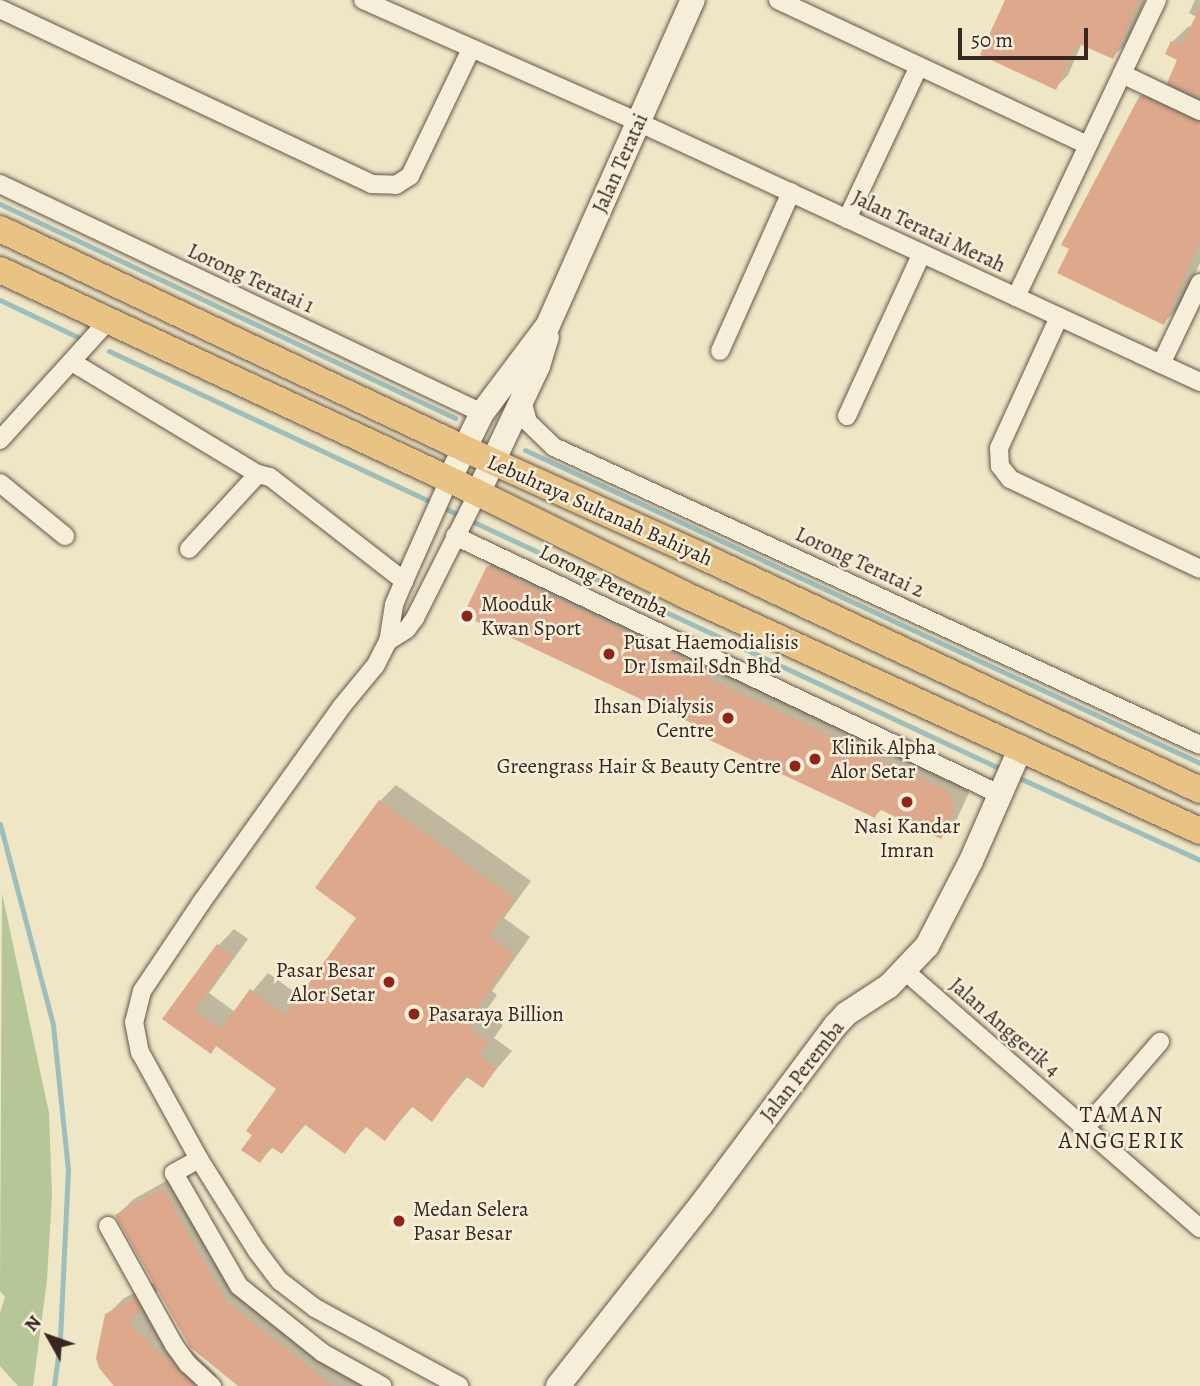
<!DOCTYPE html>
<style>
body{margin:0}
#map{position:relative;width:1200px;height:1386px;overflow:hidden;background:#efe6c6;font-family:Alegreya,serif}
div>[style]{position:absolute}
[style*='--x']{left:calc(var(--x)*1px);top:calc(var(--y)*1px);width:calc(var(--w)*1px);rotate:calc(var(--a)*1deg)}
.green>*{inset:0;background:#b7c697}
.shadow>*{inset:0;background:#0003}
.stream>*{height:5px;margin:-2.5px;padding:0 2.5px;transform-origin:2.5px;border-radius:2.5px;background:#9cbebc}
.building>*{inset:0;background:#dda88c}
.roads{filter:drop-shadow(0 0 2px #66564a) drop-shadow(0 0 2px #66564a)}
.street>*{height:18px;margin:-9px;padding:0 9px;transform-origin:9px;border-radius:9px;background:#f5efda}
.secondary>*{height:24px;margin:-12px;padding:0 12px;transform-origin:12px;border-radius:12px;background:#f5efda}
.primary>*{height:26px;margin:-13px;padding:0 13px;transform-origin:13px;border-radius:13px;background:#e8c383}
.dots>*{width:19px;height:19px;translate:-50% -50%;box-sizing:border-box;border:4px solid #f5efda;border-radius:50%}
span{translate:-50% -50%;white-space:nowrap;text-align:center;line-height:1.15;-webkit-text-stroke:5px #f5efda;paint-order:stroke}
.street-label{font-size:21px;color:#382620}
.poi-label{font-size:21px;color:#382620}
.left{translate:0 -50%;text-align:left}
.right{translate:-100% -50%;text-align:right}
.neighbourhood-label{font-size:23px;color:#382620;letter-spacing:2px}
.north{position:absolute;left:14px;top:1302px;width:70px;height:70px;-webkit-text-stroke:5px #f5efda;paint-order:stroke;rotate:310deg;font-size:19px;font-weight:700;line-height:28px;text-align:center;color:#382620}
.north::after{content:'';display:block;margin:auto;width:24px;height:32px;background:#382620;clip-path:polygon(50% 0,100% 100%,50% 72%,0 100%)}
.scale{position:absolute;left:958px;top:28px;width:130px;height:32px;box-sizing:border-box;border:4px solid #382620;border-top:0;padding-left:9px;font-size:21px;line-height:24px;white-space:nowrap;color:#382620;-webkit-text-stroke:5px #f5efda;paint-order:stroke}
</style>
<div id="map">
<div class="green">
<i style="clip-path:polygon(2px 893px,49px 1113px,52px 1195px,47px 1280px,33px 1386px,18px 1386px,0 1366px,0 1313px,5px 1297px,0 1291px)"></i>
</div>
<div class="shadow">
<i style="clip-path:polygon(1007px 0,1145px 0,1125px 45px,1112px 57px,1082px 43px,1068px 75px,1055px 88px)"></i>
<i style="clip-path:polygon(1195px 0,1200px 0,1200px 263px,1180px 307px,1163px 323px,1141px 96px,1158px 80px,1168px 84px,1180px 59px,1172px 42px,1189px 26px,1192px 28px,1197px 17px,1189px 13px)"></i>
<i style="clip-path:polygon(502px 553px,961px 777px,969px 793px,955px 823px,941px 837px,882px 809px,875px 816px,707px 728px,488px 567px)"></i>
<i style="clip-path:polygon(396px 785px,531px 881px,504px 918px,530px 937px,492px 991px,497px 995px,485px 1012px,503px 1025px,494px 1038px,512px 1051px,482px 1086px,468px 1076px,432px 1119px,413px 1106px,385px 1139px,367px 1126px,345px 1151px,306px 1124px,282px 1152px,274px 1146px,260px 1161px,254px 1134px,278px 1089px,217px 1045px,211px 1052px,165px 1019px,218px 946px,234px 929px,248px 939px,209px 993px,235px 1012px,268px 973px,301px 997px,359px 918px,380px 801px)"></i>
<i style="clip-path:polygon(180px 1173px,243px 1285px,334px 1358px,387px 1386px,241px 1386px,159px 1289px,144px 1306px,216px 1374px,217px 1386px,117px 1386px,107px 1315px,124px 1298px,155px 1282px,117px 1215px,134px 1199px)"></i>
</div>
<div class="stream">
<i style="--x:0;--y:204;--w:503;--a:25.19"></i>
<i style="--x:0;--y:300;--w:86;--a:25.4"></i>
<i style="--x:109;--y:351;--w:987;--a:25.11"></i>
<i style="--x:525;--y:450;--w:744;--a:24.88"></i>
<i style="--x:1015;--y:776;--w:203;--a:24.4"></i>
<i style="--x:0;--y:824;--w:208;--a:75.2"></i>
<i style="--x:53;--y:1025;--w:145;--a:84.1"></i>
<i style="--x:68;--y:1169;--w:172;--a:92.7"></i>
<i style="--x:60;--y:1341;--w:45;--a:97.6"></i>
</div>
<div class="building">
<i style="clip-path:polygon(1005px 0,1140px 0,1113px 59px,1077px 43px,1056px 90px,980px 55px)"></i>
<i style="clip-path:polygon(1200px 7px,1200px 98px,1167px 83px,1177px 60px,1165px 54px,1171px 41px,1181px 46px)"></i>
<i style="clip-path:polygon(1140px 95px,1200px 122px,1200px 240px,1164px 325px,1057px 273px,1069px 249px,1061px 245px)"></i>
<i style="clip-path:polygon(487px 566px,711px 672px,708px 678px,948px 791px,956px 808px,941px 839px,879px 809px,875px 818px,701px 736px,704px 729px,463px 615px)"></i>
<i style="clip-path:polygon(379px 800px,515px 899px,489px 935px,515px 954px,477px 1008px,482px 1012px,470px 1029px,488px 1042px,479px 1055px,497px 1068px,483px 1088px,465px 1076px,432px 1122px,411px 1106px,385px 1141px,365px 1126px,345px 1154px,304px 1124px,282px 1154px,271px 1147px,260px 1163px,241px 1150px,252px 1135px,246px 1131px,276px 1089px,216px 1046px,211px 1054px,162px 1019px,217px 944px,233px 956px,194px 1010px,221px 1029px,250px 989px,286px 1015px,356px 918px,315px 888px)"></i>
<i style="clip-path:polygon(163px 1188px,227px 1302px,333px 1386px,238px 1386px,190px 1347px,115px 1215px)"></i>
<i style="clip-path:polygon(135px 1298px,141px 1309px,129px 1323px,195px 1386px,114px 1386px,99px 1368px,96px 1358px,105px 1314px)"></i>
</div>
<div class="roads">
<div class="street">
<i style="--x:363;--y:0;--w:301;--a:23.9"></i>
<i style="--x:638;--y:122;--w:619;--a:24.83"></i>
<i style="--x:778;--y:0;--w:342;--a:25.1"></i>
<i style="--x:0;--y:9;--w:411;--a:25.2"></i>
<i style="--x:372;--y:184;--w:24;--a:2"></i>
<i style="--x:396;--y:185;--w:17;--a:-33"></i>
<i style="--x:410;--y:176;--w:141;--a:-64.3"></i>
<i style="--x:1122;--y:74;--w:86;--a:25.4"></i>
<i style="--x:0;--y:184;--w:534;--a:25.41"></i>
<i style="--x:847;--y:219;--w:169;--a:-64.8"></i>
<i style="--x:1016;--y:297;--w:329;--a:-64.6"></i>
<i style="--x:1059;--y:317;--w:144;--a:114.6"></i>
<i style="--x:999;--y:448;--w:18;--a:87"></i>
<i style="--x:1000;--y:466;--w:16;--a:52"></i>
<i style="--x:1010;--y:479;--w:210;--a:25.3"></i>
<i style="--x:720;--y:351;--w:174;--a:-65.9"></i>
<i style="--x:72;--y:362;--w:217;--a:31.1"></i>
<i style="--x:1161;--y:364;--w:90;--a:-64.3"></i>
<i style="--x:522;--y:400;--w:23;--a:75"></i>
<i style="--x:528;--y:422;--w:36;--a:44"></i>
<i style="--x:554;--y:447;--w:711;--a:24.76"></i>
<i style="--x:847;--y:416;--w:179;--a:-65.3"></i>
<i style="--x:0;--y:440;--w:161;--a:-47.8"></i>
<i style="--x:449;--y:480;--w:111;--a:114"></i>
<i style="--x:404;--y:581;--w:26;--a:113"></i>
<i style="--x:394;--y:605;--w:36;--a:99"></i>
<i style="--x:388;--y:641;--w:28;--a:117"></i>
<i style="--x:375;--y:666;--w:52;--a:129.5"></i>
<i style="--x:342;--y:706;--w:242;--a:125.6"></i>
<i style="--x:201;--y:903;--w:106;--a:123.8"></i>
<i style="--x:142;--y:991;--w:32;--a:104"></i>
<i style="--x:134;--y:1022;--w:31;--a:79"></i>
<i style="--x:140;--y:1052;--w:122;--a:61.1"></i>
<i style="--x:199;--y:1159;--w:109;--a:57.8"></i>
<i style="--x:257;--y:1251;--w:38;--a:53"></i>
<i style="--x:280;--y:1281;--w:44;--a:37.6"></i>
<i style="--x:315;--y:1308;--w:164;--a:28.4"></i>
<i style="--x:0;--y:483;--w:84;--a:39.2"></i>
<i style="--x:455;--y:536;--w:602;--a:25.37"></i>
<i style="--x:189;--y:549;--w:102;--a:-47.4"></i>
<i style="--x:258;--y:474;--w:12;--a:14"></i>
<i style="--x:270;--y:477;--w:170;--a:37.8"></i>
<i style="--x:388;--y:641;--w:22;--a:-32"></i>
<i style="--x:407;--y:629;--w:14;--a:-54"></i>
<i style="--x:415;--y:618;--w:140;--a:-63.3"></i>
<i style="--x:905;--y:971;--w:391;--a:41.1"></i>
<i style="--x:1086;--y:1127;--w:113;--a:-49"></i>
<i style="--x:199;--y:1159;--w:29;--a:151"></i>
<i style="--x:174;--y:1173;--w:130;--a:60.1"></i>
<i style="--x:239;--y:1286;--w:107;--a:38.6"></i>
<i style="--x:323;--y:1353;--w:68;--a:29.2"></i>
<i style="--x:108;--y:1226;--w:136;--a:61"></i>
<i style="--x:174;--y:1345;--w:24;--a:54"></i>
<i style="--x:188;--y:1364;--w:33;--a:43"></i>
</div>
<div class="secondary">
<i style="--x:449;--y:480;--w:75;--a:-63.8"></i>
<i style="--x:482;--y:413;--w:110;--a:-53.1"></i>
<i style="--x:548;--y:325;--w:356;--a:-66"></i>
<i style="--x:478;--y:493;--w:140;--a:-64.7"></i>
<i style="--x:538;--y:366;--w:30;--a:-73"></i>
<i style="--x:558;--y:1386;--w:231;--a:-51.7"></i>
<i style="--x:701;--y:1205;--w:224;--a:-53.2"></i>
<i style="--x:835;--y:1026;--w:16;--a:-47"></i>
<i style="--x:846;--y:1014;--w:51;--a:-33.1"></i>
<i style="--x:889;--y:986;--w:55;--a:-46.5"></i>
<i style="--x:927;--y:946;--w:96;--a:-62.6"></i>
<i style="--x:971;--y:861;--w:124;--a:-66.3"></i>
</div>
<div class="primary">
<i style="--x:0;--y:229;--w:514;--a:25.32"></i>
<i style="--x:465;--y:449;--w:262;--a:24.3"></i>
<i style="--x:704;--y:557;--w:548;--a:25.16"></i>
<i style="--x:0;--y:270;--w:527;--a:25.01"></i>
<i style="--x:478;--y:493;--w:231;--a:26.2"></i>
<i style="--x:685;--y:595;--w:566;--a:24.62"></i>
</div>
</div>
<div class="dots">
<i style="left:467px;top:616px;background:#8f2418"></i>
<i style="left:609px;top:654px;background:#8f2418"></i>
<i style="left:728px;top:718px;background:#8f2418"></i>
<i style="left:815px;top:759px;background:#8f2418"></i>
<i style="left:795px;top:766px;background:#8f2418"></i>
<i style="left:907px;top:802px;background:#8f2418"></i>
<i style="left:389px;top:982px;background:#8f2418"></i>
<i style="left:414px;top:1014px;background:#8f2418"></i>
<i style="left:399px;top:1221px;background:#8f2418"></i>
</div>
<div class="street-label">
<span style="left:620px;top:163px;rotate:-66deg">Jalan Teratai</span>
<span style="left:929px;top:231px;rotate:25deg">Jalan Teratai Merah</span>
<span style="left:251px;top:278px;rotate:25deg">Lorong Teratai 1</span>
<span style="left:600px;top:510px;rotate:24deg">Lebuhraya Sultanah Bahiyah</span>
<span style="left:860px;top:562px;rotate:25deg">Lorong Teratai 2</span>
<span style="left:604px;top:581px;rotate:26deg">Lorong Peremba</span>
<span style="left:1005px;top:1027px;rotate:41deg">Jalan Anggerik 4</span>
<span style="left:802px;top:1071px;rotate:-52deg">Jalan Peremba</span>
</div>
<div class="poi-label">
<span class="left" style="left:481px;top:616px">Mooduk<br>Kwan Sport</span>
<span class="left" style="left:623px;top:654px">Pusat Haemodialisis<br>Dr Ismail Sdn Bhd</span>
<span class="right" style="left:714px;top:718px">Ihsan Dialysis<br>Centre</span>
<span class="left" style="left:831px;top:759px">Klinik Alpha<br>Alor Setar</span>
<span class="right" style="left:781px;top:766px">Greengrass Hair &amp; Beauty Centre</span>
<span style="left:907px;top:838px">Nasi Kandar<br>Imran</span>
<span class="right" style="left:375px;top:982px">Pasar Besar<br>Alor Setar</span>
<span class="left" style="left:428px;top:1014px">Pasaraya Billion</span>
<span class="left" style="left:413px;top:1221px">Medan Selera<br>Pasar Besar</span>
</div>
<div class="neighbourhood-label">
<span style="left:1122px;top:1128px">TAMAN<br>ANGGERIK</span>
</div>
<div class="north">N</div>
<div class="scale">50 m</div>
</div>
